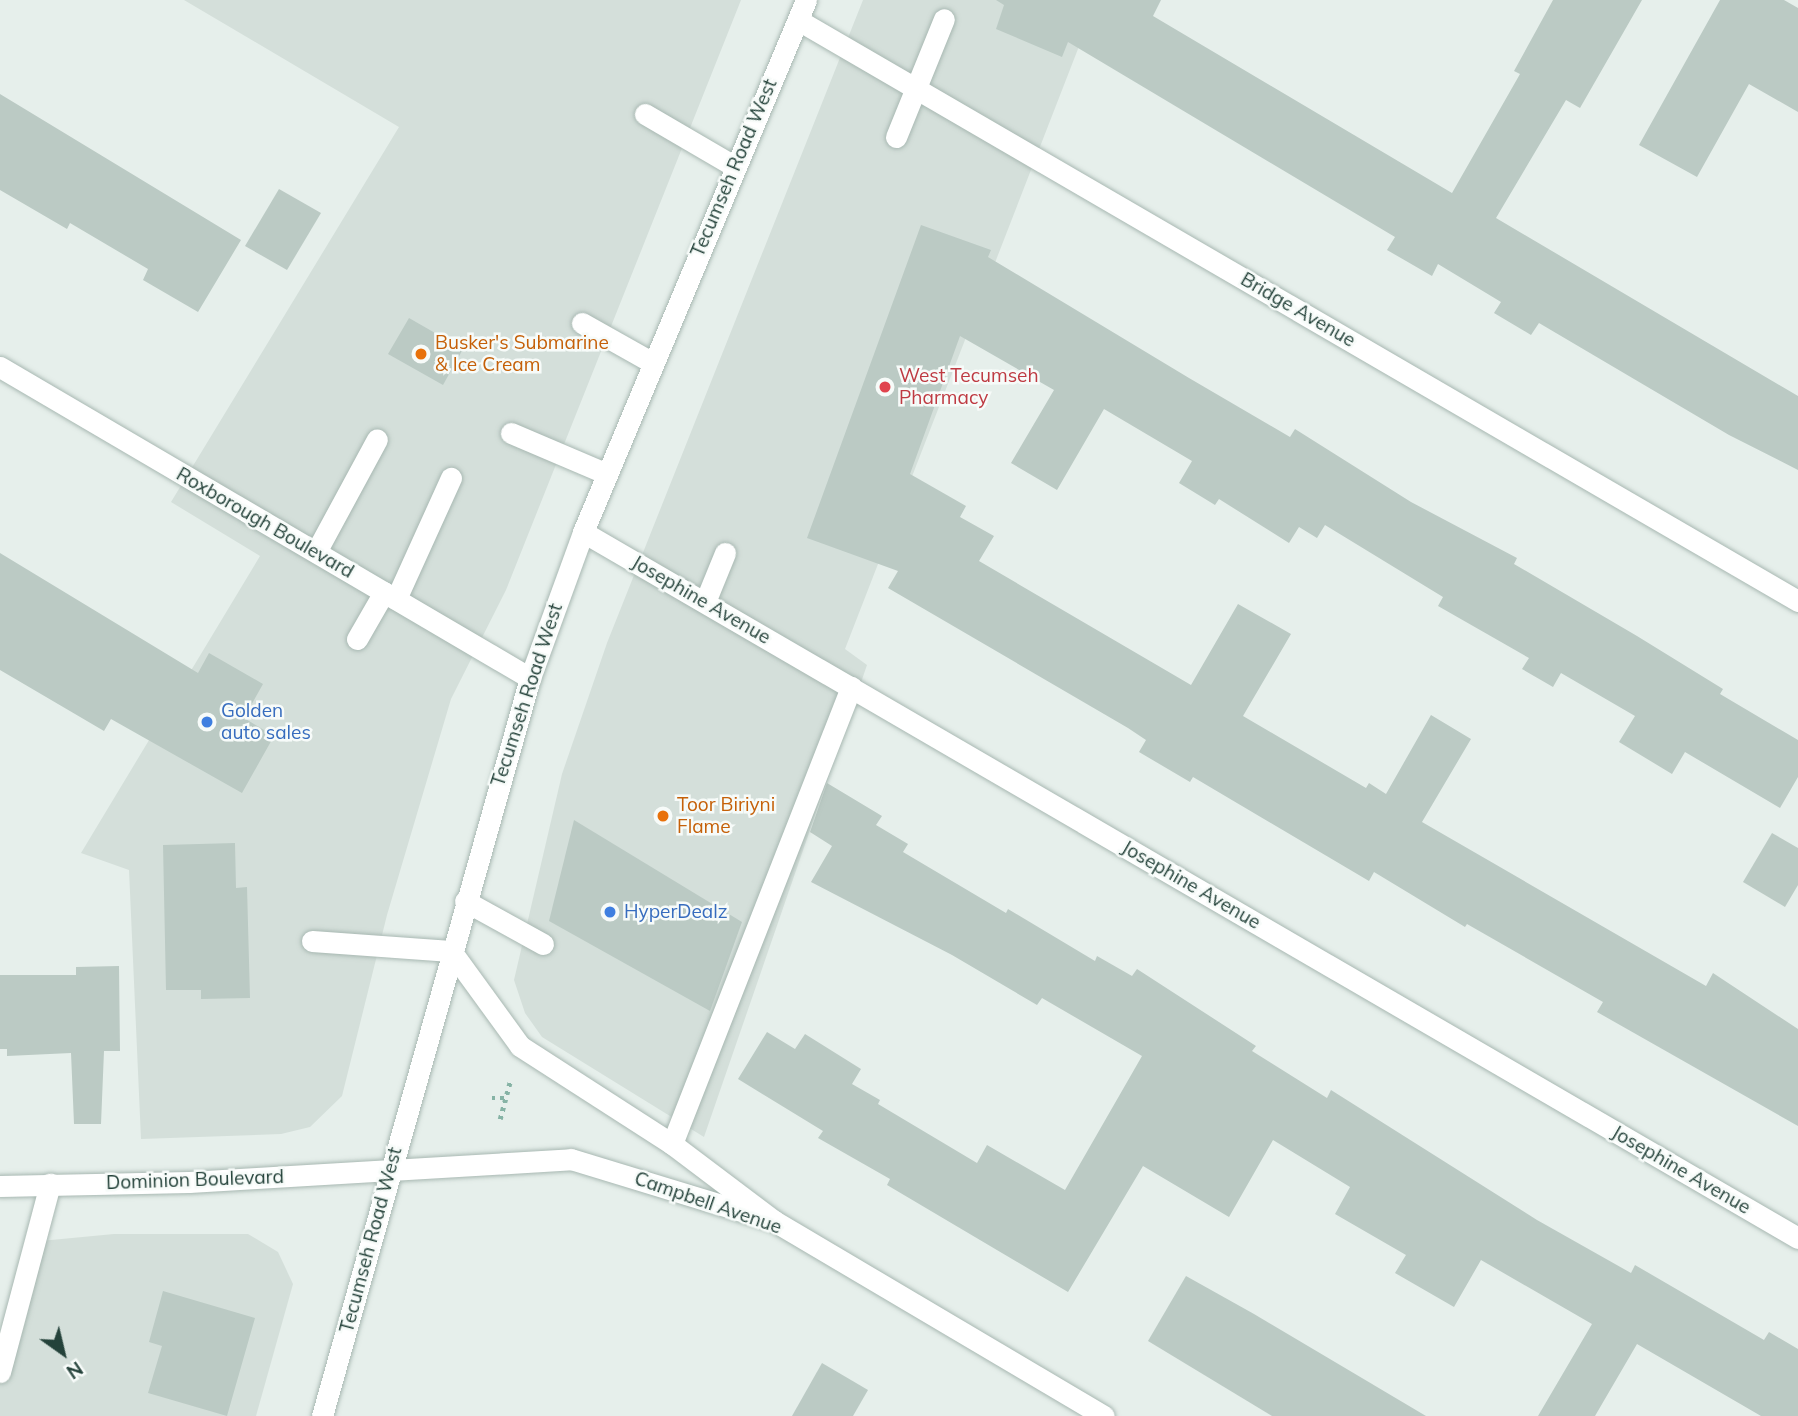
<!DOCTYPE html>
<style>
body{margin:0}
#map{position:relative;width:1798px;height:1416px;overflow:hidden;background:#e6efeb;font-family:Mulish,sans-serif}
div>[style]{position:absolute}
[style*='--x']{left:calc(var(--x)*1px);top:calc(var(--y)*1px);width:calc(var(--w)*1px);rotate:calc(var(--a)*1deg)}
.built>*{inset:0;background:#d4dfda}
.building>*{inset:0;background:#bbcac4}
.path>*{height:4.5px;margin-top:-2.25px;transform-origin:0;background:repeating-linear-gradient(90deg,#86b3a5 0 3.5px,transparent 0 8.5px)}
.roads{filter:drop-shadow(0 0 2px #a8b8b2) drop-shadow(0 0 2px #a8b8b2)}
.service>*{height:21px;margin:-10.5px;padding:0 10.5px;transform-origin:10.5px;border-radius:10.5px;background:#fff}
.minor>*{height:21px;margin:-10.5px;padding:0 10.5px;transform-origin:10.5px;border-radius:10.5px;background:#fff}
.tertiary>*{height:21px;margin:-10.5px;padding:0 10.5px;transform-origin:10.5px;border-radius:10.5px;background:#fff}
.secondary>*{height:21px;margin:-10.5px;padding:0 10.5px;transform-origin:10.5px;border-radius:10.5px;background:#fff}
.dots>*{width:19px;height:19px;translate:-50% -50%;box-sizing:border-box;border:4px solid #f7fbf9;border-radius:50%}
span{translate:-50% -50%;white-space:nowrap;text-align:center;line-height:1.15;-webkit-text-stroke:5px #f7fbf9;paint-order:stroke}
.street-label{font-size:19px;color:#24423a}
.food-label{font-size:19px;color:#c56008}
.left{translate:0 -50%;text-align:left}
.health-label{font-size:19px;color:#be3a42}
.shop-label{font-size:19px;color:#366cbe}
.north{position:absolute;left:28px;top:1318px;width:70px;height:70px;-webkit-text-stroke:5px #f7fbf9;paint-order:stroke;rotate:146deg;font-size:19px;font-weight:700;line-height:28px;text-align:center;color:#24423a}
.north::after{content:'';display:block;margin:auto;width:24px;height:32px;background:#24423a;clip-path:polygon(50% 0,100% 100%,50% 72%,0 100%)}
</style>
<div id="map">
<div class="built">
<i style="clip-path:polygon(184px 0,741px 0,506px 590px,451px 699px,387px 915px,342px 1096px,310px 1127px,281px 1134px,141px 1139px,129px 870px,81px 853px,260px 556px,171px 502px,399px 127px)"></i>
<i style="clip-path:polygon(863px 0,1097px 0,845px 649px,867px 665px,704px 1137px,542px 1037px,525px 1013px,514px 980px,562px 774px,607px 643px)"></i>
<i style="clip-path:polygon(114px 1234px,248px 1234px,278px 1252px,293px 1284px,256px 1416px,0 1416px,0 1358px,30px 1242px)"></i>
</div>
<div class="building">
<i style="clip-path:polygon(996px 0,1161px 0,1153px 16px,1452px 193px,1520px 74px,1514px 71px,1553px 0,1642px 0,1580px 108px,1566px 100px,1496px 218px,1798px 396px,1798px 470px,1729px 435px,1539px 323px,1531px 335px,1494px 313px,1501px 302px,1438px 264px,1432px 276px,1387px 250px,1395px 237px,1068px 42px,1062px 57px,996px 29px,1004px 5px)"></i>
<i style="clip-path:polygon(1720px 0,1784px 0,1798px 8px,1798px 112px,1749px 84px,1697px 177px,1639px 145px)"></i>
<i style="clip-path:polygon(0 94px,241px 240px,198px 312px,143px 280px,148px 269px,70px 223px,67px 229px,0 190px)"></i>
<i style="clip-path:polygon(279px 189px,321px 213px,287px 270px,245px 246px)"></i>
<i style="clip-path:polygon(921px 225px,991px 250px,988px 257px,1189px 378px,1290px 437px,1295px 429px,1411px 502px,1517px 558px,1514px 564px,1637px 636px,1723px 689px,1720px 694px,1798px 740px,1798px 777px,1780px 808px,1685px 752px,1672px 774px,1619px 742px,1635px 716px,1561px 673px,1553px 687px,1522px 669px,1529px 658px,1438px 606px,1443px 597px,1325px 525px,1317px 538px,1299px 527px,1289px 543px,1219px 499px,1215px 505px,1179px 483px,1192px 461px,1104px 409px,1057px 490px,1011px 463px,1054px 390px,960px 336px,910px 474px,966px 506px,960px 517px,994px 536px,979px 561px,1191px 685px,1238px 604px,1291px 634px,1243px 716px,1366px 788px,1369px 783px,1386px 794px,1431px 715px,1471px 739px,1422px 822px,1706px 986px,1713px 973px,1798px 1029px,1798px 1126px,1597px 1012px,1603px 1002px,1467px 924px,1465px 927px,1374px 872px,1369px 881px,1193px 777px,1190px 782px,1139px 752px,1146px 740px,1128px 728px,888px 588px,898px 571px,807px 538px)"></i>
<i style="clip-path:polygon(409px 318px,463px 349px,443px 385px,388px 354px)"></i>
<i style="clip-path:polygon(0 553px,198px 673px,209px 653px,263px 684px,244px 718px,274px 736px,242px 793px,111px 719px,104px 731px,0 670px)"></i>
<i style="clip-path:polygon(827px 783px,882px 816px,876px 825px,908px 844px,903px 852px,1006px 913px,1008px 909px,1095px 961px,1097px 956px,1132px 976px,1137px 969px,1256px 1046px,1252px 1051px,1327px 1098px,1331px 1090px,1537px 1220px,1631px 1273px,1635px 1265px,1764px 1340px,1769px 1332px,1798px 1349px,1798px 1416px,1761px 1416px,1637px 1344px,1595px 1416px,1538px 1416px,1592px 1324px,1481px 1260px,1454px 1307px,1395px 1273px,1406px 1255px,1335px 1214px,1350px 1187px,1273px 1140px,1229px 1217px,1143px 1166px,1068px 1292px,887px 1185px,890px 1179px,818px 1138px,823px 1131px,738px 1079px,767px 1032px,795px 1049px,805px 1034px,861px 1069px,852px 1084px,880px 1100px,878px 1104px,977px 1163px,987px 1145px,1065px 1190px,1142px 1056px,1042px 998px,1037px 1005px,952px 955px,811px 882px,832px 846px,810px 832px)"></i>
<i style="clip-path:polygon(574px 820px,742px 922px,710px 1011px,549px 921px)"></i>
<i style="clip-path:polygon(1772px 833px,1798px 848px,1798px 885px,1785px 907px,1743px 882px)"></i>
<i style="clip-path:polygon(235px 843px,236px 888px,247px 887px,250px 998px,201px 999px,201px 990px,166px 990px,163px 845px)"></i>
<i style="clip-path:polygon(119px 966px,120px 1051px,104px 1051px,101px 1124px,74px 1124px,71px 1053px,7px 1056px,7px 1049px,0 1049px,0 975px,76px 975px,76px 967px)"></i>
<i style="clip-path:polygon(1186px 1276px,1254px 1314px,1426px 1416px,1272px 1416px,1148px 1341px)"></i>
<i style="clip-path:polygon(163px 1291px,255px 1318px,227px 1416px,148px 1393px,162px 1346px,149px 1342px)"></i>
<i style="clip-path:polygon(822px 1363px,868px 1390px,853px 1416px,792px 1416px)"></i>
</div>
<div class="path">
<i style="--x:492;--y:1098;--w:14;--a:0"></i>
<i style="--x:500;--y:1119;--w:38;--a:-75"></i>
</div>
<div class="roads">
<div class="service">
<i style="--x:645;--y:114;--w:103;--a:30.3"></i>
<i style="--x:896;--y:137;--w:127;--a:-67.9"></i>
<i style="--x:582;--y:323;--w:81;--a:29.4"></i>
<i style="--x:511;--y:433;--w:104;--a:23.1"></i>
<i style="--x:316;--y:552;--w:128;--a:-61.6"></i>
<i style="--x:396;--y:599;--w:133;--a:-65.6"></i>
<i style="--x:705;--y:602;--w:53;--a:-67.8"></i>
<i style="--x:357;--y:639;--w:54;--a:-60.1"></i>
<i style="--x:465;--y:901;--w:89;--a:28.9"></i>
<i style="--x:312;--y:941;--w:139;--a:4.1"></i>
<i style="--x:672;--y:1144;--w:491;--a:-68.6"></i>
<i style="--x:0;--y:1372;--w:195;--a:-75.1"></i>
</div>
<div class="minor">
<i style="--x:798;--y:20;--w:1157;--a:30.16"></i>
<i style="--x:0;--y:367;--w:615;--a:30.4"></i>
<i style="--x:583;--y:532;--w:1405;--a:30.16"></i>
</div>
<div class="tertiary">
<i style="--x:0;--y:1186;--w:189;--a:-1.2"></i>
<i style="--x:189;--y:1182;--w:383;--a:-3.4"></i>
<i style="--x:571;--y:1159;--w:212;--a:17"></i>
<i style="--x:774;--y:1221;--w:383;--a:30.6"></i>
</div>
<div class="secondary">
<i style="--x:451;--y:951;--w:117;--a:54"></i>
<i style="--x:520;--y:1046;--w:181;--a:32.8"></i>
<i style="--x:672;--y:1144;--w:128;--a:37"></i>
<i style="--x:322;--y:1416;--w:767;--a:-74.26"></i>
<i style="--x:530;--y:678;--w:155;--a:-70"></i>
<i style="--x:583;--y:532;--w:577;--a:-67.26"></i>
</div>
</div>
<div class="dots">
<i style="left:421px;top:354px;background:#e8710a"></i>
<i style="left:885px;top:387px;background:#e0444e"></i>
<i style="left:207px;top:722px;background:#3f7fe0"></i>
<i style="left:663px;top:816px;background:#e8710a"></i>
<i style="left:610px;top:912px;background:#3f7fe0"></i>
</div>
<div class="street-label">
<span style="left:734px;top:168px;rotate:-67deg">Tecumseh Road West</span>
<span style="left:1298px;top:310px;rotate:30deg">Bridge Avenue</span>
<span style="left:265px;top:523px;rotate:30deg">Roxborough Boulevard</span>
<span style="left:701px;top:600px;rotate:30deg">Josephine Avenue</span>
<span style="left:527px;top:695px;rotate:-72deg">Tecumseh Road West</span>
<span style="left:1191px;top:885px;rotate:30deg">Josephine Avenue</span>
<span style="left:1681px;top:1170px;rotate:30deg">Josephine Avenue</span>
<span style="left:195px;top:1180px;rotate:-2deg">Dominion Boulevard</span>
<span style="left:708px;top:1203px;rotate:19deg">Campbell Avenue</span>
<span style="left:371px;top:1240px;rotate:-75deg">Tecumseh Road West</span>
</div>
<div class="food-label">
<span class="left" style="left:435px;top:354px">Busker's Submarine<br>&amp; Ice Cream</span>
<span class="left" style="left:677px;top:816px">Toor Biriyni<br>Flame</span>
</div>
<div class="health-label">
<span class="left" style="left:899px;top:387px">West Tecumseh<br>Pharmacy</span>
</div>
<div class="shop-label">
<span class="left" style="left:221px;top:722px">Golden<br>auto sales</span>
<span class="left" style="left:624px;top:912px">HyperDealz</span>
</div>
<div class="north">N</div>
</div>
